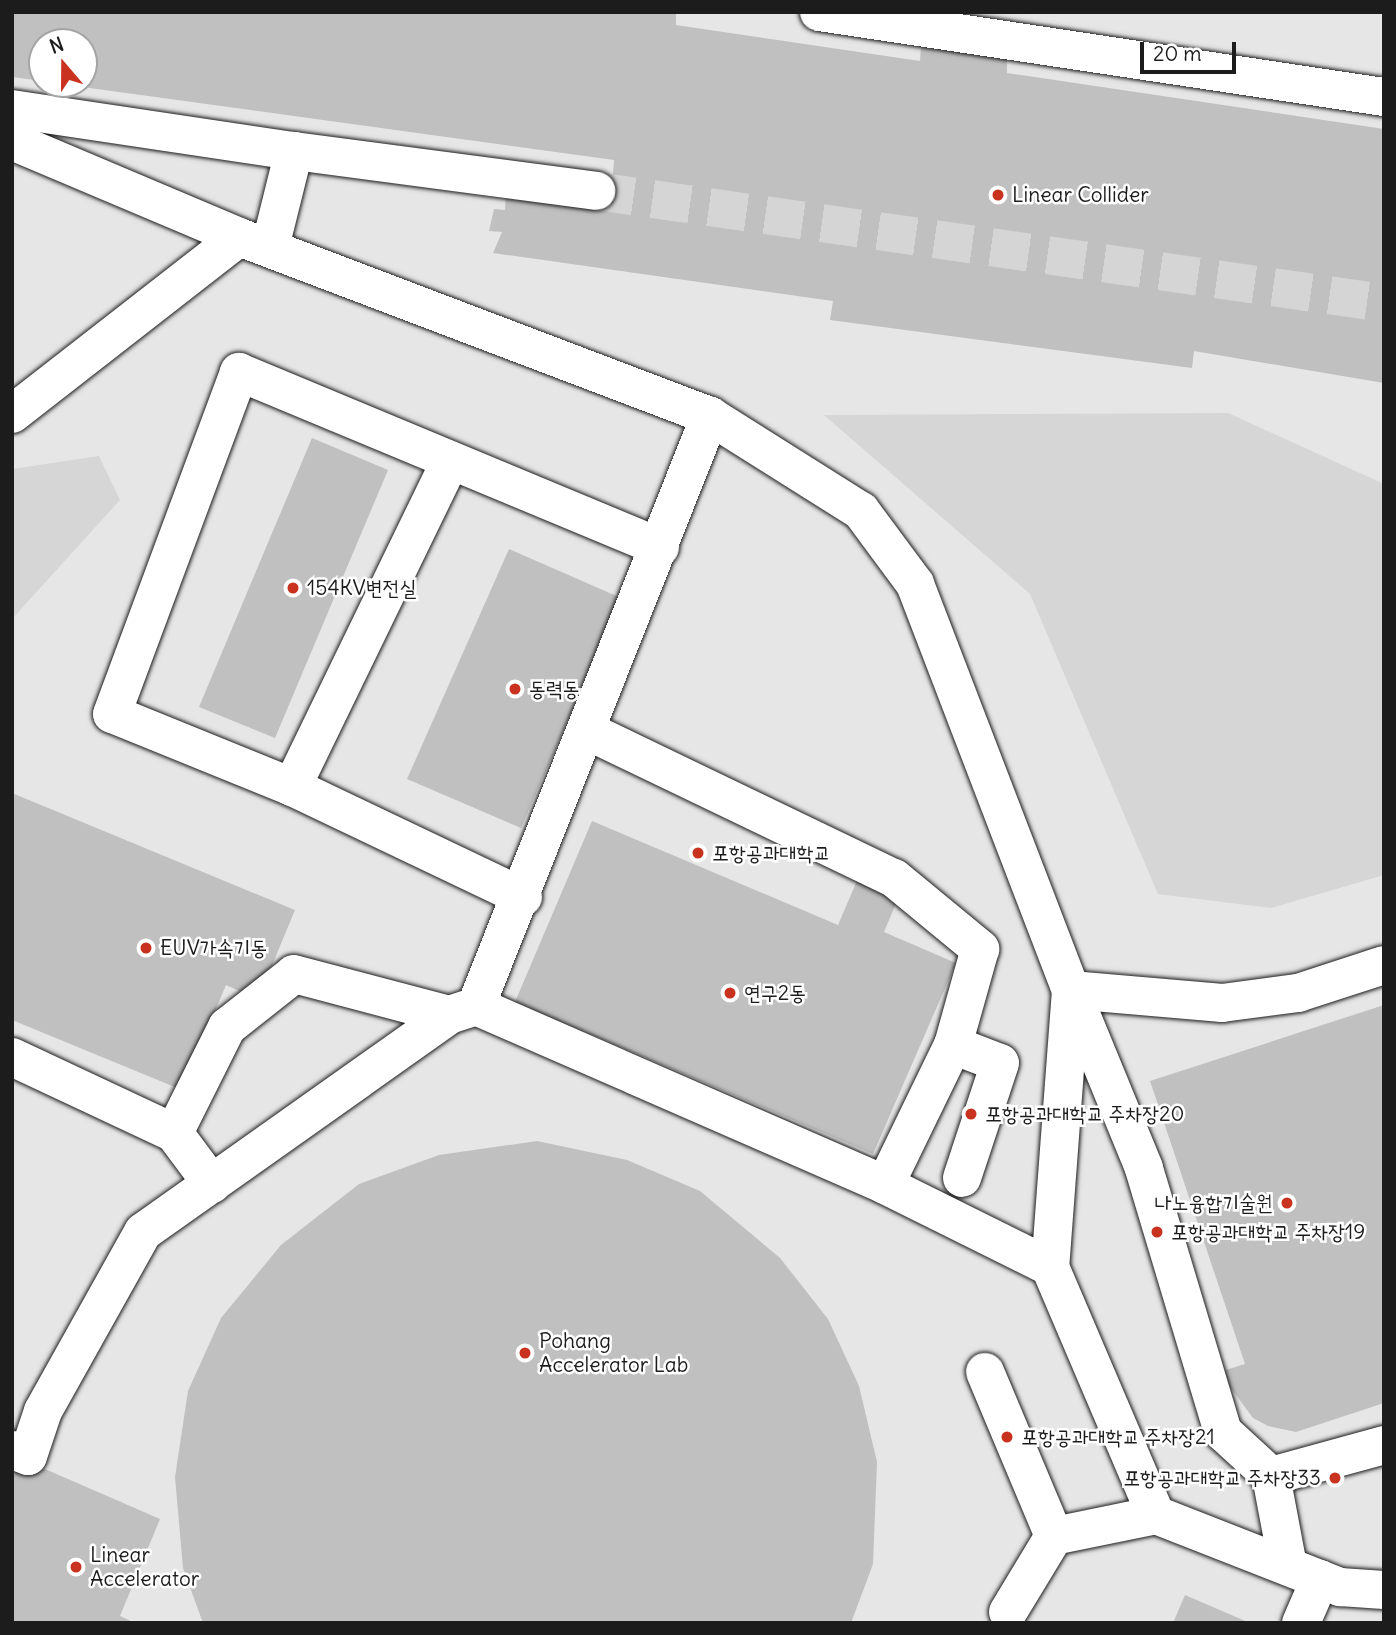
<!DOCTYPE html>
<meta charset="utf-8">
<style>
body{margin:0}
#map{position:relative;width:1396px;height:1635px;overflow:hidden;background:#f6f6f6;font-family:Delius,"Poor Story",sans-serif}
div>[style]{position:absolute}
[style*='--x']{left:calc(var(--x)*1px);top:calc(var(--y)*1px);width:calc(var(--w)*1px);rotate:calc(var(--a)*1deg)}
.built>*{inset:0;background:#e6e6e6}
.green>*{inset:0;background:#d6d6d6}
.building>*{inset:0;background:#c0c0c0}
.minor-tunnel>*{height:38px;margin-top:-19px;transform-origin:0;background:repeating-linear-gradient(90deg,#d5d5d5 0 38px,transparent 0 57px)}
.roads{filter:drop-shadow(0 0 2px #1c1c1c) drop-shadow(0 0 2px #1c1c1c)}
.minor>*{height:38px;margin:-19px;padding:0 19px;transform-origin:19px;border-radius:19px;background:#fff}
.dots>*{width:19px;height:19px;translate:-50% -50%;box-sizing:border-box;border:4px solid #fff;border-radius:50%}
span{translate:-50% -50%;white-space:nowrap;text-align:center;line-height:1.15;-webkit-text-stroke:5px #fff;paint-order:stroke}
.poi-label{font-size:21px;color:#1c1c1c}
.left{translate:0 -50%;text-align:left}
.right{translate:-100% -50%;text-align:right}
.frame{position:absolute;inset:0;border:14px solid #1c1c1c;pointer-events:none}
.north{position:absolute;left:28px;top:28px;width:70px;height:70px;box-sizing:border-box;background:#fff;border:2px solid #a4a4a4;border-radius:50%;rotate:340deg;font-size:19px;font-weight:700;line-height:28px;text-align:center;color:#1c1c1c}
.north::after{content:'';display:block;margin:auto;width:24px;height:32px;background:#c8321e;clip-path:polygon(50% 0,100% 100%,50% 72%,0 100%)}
.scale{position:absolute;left:1140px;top:42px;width:96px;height:32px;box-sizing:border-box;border:4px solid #1c1c1c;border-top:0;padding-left:9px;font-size:21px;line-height:24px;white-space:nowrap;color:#1c1c1c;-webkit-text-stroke:5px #fff;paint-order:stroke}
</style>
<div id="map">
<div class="built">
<i style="clip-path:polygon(evenodd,12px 12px,1384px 12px,1384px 1623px,12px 1623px,12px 12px,42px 42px,84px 42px,84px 84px,42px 84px,42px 42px)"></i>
</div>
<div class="green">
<i style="clip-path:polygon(1228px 413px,1384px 484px,1384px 875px,1271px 908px,1158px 894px,1030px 594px,824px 415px)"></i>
<i style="clip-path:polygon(99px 456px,120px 500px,12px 619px,12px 469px)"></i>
</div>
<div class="building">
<i style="clip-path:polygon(12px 12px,676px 12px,676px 25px,920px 61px,921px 47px,1007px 56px,1007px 73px,1384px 129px,1384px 383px,1194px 351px,1192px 368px,830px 320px,833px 301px,493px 253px,502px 232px,489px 231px,494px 209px,505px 210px,506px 187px,611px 202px,614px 160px,75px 86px,84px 84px,84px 42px,42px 42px,42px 81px,12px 77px)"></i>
<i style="clip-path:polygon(312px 438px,388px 470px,275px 738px,199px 707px)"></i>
<i style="clip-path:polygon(509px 549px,621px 598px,521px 828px,407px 779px)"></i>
<i style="clip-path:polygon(12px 793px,295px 910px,258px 999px,226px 985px,182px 1090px,12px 1020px)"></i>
<i style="clip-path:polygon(592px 821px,838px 925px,859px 876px,900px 894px,884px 932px,956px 963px,873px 1154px,515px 1002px)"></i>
<i style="clip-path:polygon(1384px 1005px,1384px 1403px,1296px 1432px,1268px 1426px,1253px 1418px,1219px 1372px,1245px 1364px,1150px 1081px)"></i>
<i style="clip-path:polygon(537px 1141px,627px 1160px,700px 1191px,780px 1258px,828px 1319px,859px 1386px,877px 1462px,873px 1564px,851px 1623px,203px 1623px,183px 1568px,175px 1477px,188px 1391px,221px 1318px,281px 1245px,359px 1184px,439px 1155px)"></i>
<i style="clip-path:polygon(22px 1459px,160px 1519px,120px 1616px,135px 1623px,12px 1623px,12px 1480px)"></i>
<i style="clip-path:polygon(1185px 1595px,1250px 1623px,1173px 1623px)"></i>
</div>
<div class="minor-tunnel">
<i style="--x:596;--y:191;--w:796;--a:8.09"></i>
</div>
<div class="roads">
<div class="minor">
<i style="--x:819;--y:12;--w:571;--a:8.56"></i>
<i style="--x:12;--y:109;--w:285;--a:8.5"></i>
<i style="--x:294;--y:151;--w:99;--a:104"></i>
<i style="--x:12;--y:141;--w:246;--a:22.9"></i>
<i style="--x:294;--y:151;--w:305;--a:7.5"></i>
<i style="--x:12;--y:414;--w:288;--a:-37.9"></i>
<i style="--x:239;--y:237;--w:504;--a:20.81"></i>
<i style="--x:710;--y:416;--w:178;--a:32.2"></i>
<i style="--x:861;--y:511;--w:91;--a:53.5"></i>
<i style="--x:915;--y:584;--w:435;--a:69"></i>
<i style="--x:1071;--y:990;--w:278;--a:94.3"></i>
<i style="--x:588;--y:731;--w:339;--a:25.7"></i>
<i style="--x:894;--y:878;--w:112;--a:39.5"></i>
<i style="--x:980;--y:949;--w:100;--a:105.7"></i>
<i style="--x:292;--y:787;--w:362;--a:-64.1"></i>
<i style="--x:523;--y:897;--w:256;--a:-154.5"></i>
<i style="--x:292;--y:787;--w:194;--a:-157.9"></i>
<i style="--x:112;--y:714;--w:365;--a:-69.6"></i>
<i style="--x:239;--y:372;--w:456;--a:22.6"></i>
<i style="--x:476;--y:1006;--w:635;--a:-68.37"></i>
<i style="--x:12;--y:1057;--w:179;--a:25.1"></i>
<i style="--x:212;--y:1184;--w:64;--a:-126.7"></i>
<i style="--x:174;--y:1133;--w:119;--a:-63.4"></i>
<i style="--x:227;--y:1027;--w:85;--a:-38.3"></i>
<i style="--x:294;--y:974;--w:160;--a:14.8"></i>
<i style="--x:885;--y:1185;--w:156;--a:-64.1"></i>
<i style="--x:953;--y:1045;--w:50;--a:21"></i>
<i style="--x:1000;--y:1063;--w:121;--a:108.3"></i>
<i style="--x:985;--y:1372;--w:178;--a:67.2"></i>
<i style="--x:12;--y:1450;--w:17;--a:21"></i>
<i style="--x:28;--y:1456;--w:47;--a:-71.6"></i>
<i style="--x:43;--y:1411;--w:205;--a:-60.8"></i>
<i style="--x:143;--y:1232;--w:375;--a:-35.3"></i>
<i style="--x:449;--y:1015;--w:28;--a:-18"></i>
<i style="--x:476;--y:1006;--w:446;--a:23.6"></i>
<i style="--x:885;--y:1185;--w:184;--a:26.4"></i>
<i style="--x:1050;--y:1267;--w:270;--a:66.9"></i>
<i style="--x:1156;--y:1515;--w:198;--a:21.4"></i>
<i style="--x:1340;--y:1587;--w:44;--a:3.9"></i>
<i style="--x:1271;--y:1476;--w:65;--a:-137.5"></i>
<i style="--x:1223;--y:1432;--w:276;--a:-106.7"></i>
<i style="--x:1144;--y:1168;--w:192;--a:-112.3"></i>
<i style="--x:1071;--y:990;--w:152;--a:4.9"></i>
<i style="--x:1222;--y:1003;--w:77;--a:-7.5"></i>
<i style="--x:1298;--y:993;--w:90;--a:-18"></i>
<i style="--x:1288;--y:1566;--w:92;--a:-100.7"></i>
<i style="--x:1271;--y:1476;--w:117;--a:-15.3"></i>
<i style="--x:1008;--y:1612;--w:89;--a:-58.8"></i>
<i style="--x:1054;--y:1536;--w:104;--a:-11.6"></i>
<i style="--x:1301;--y:1623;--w:48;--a:-66.6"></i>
</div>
</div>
<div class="dots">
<i style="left:998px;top:195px;background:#c8321e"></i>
<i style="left:293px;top:588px;background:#c8321e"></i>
<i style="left:515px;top:689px;background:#c8321e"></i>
<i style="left:698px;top:853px;background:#c8321e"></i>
<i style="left:146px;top:948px;background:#c8321e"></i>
<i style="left:730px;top:993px;background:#c8321e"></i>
<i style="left:971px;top:1114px;background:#c8321e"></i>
<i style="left:1287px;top:1203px;background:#c8321e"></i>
<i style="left:1157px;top:1232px;background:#c8321e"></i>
<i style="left:525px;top:1353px;background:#c8321e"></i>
<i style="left:1007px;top:1437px;background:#c8321e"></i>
<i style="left:1335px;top:1478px;background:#c8321e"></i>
<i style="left:76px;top:1567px;background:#c8321e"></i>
</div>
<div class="poi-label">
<span class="left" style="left:1012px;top:195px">Linear Collider</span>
<span class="left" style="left:307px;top:588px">154KV변전실</span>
<span class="left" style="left:529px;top:689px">동력동</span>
<span class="left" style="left:712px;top:853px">포항공과대학교</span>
<span class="left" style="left:160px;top:948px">EUV가속기동</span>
<span class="left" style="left:744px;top:993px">연구2동</span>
<span class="left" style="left:985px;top:1114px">포항공과대학교 주차장20</span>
<span class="right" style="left:1273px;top:1203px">나노융합기술원</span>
<span class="left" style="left:1171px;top:1232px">포항공과대학교 주차장19</span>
<span class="left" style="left:539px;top:1353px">Pohang<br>Accelerator Lab</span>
<span class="left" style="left:1021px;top:1437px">포항공과대학교 주차장21</span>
<span class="right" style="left:1321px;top:1478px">포항공과대학교 주차장33</span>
<span class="left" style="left:90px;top:1567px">Linear<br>Accelerator</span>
</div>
<div class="frame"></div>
<div class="north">N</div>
<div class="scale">20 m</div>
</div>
